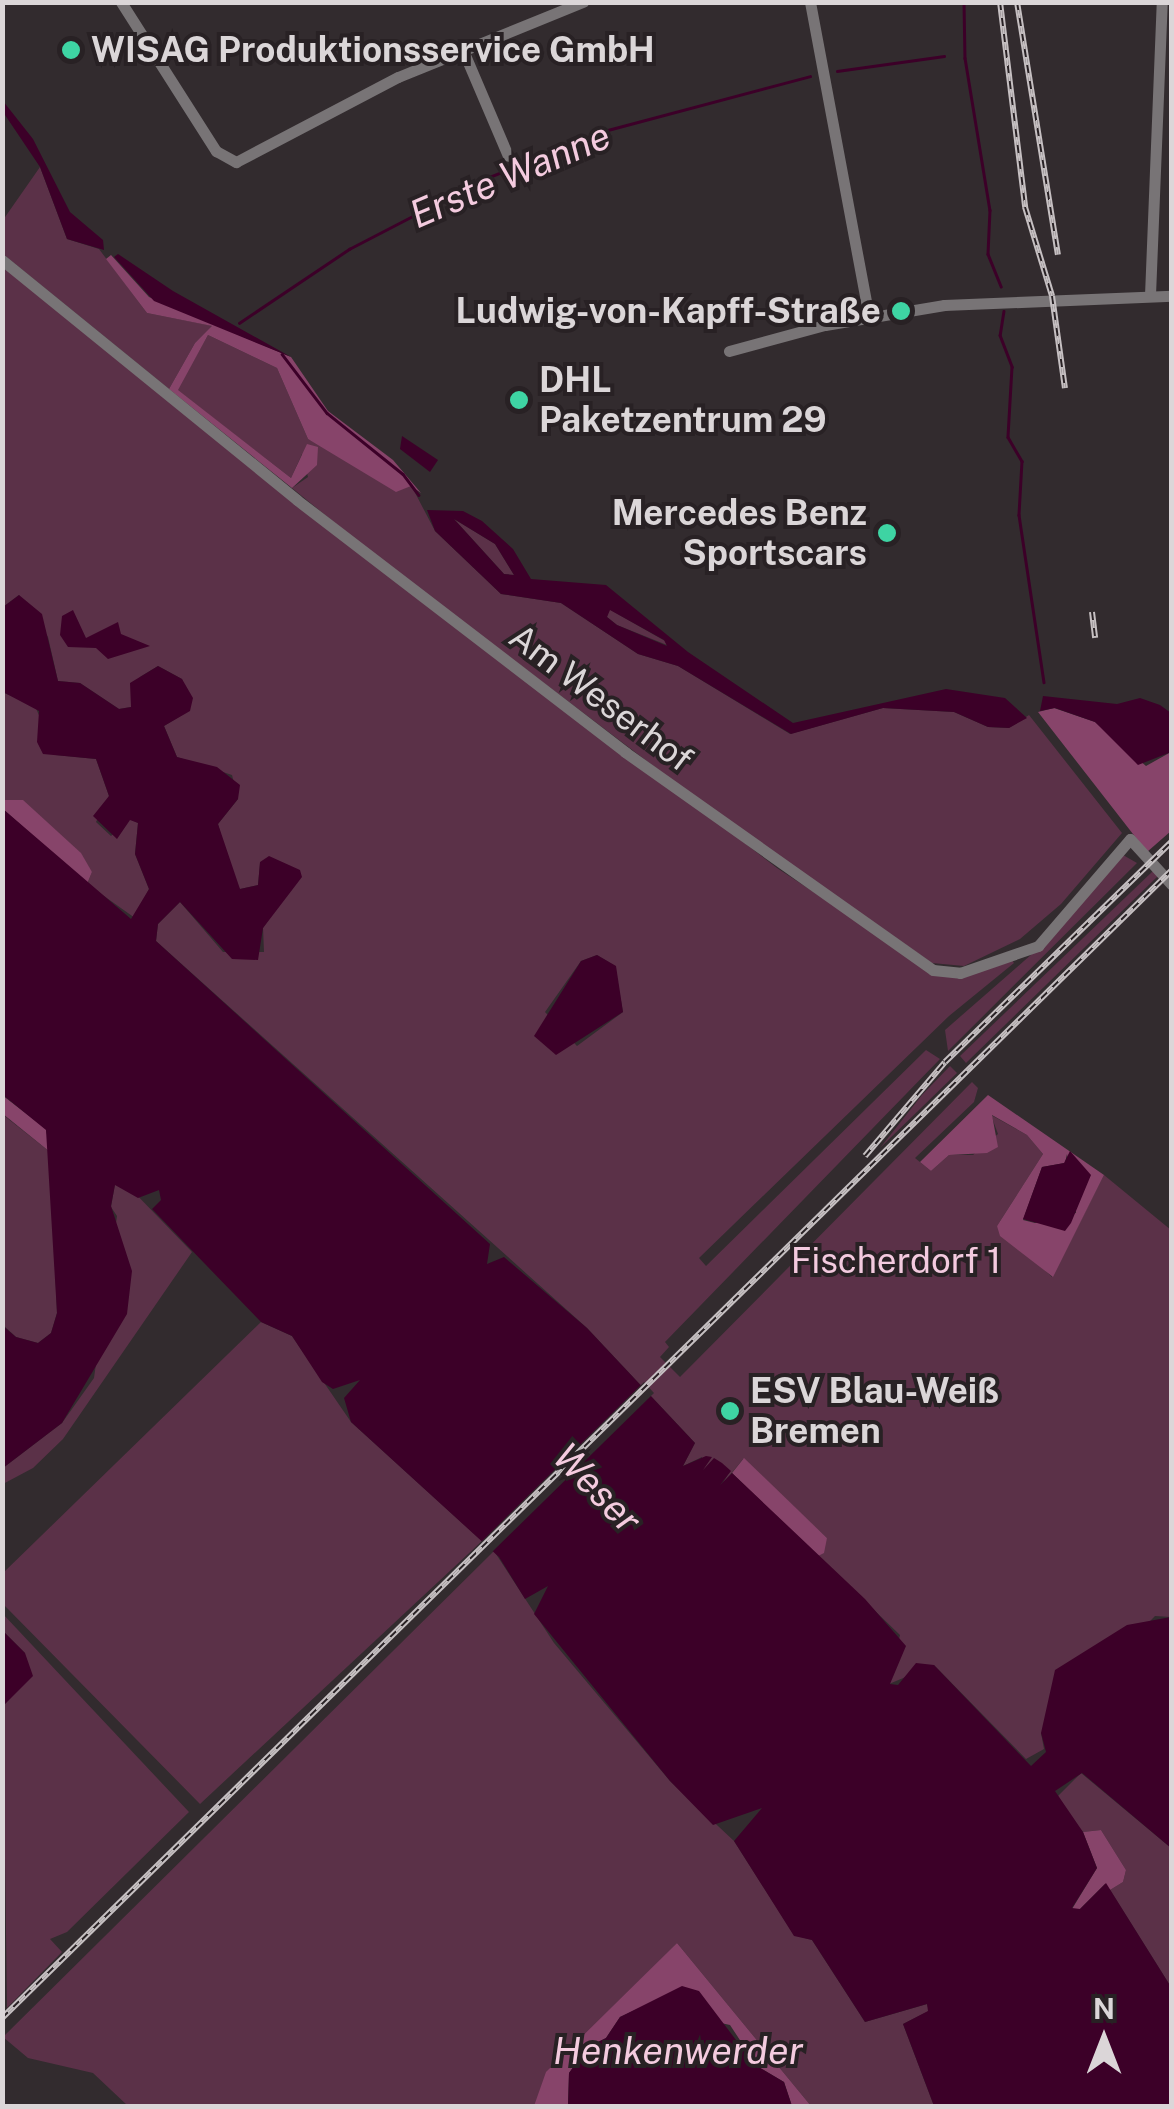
<!DOCTYPE html>
<meta charset="utf-8">
<style>
body{margin:0}
#map{position:relative;width:1174px;height:2109px;overflow:hidden;background:#322b2e;font-family:"Public Sans",sans-serif}
div>[style]{position:absolute}
[style*='--x']{left:calc(var(--x)*1px);top:calc(var(--y)*1px);width:calc(var(--w)*1px);rotate:calc(var(--a)*1deg)}
.green>*{inset:0;background:#5b3148}
.forest>*{inset:0;background:#87446a}
.water>*{inset:0;background:#3c0028}
.pier>*{inset:0;background:#322b2e}
.stream>*{height:2.5px;margin:-1.25px;padding:0 1.25px;transform-origin:1.25px;border-radius:1.25px;background:#3c0028}
.minor>*{height:11px;margin:-5.5px;padding:0 5.5px;transform-origin:5.5px;border-radius:5.5px;background:#787476}
.rail>*{height:6px;margin-top:-3px;transform-origin:0;background:repeating-linear-gradient(90deg,#282124 0 8px,#c6c0c2 0 16px);box-sizing:border-box;border-block:2px solid #c6c0c2}
.dots>*{width:28px;height:28px;translate:-50% -50%;box-sizing:border-box;border:5px solid #282124;border-radius:50%}
span{translate:-50% -50%;white-space:nowrap;text-align:center;line-height:1.15;-webkit-text-stroke:8px #282124;paint-order:stroke}
.poi-label{font-size:35px;color:#dbd6d8;font-weight:700}
.left{translate:0 -50%;text-align:left}
.right{translate:-100% -50%;text-align:right}
.street-label{font-size:35px;color:#dbd6d8}
.park-label{font-size:35px;color:#f3cadf}
.water-label{font-size:38px;color:#f4cbdf;font-style:italic}
.frame{position:absolute;inset:0;border:5px solid #dbd6d8;pointer-events:none}
.north{position:absolute;left:1054px;top:1989px;width:100px;height:100px;-webkit-text-stroke:8px #282124;paint-order:stroke;rotate:0deg;font-size:28px;font-weight:700;line-height:40px;text-align:center;color:#dbd6d8}
.north::after{content:'';display:block;margin:auto;width:35px;height:45px;background:#dbd6d8;clip-path:polygon(50% 0,100% 100%,50% 72%,0 100%)}
</style>
<div id="map">
<div class="green">
<i style="clip-path:polygon(40px 167px,67px 239px,99px 249px,147px 313px,213px 326px,195px 343px,169px 389px,3px 254px,3px 220px)"></i>
<i style="clip-path:polygon(evenodd,2px 264px,165px 397px,777px 868px,940px 975px,1010px 957px,1014px 963px,949px 1016px,699px 1258px,706px 1266px,926px 1050px,940px 1059px,665px 1342px,669px 1347px,660px 1357px,680px 1377px,972px 1082px,978px 1088px,974px 1102px,915px 1158px,931px 1171px,949px 1155px,973px 1155px,998px 1134px,991px 1115px,1027px 1135px,1043px 1154px,997px 1226px,1052px 1277px,1104px 1175px,1171px 1230px,1171px 1617px,1155px 1616px,1041px 1733px,1044px 1749px,1026px 1759px,934px 1665px,889px 1684px,900px 1635px,818px 1556px,827px 1538px,743px 1459px,721px 1486px,730px 1471px,715px 1459px,703px 1471px,702px 1457px,683px 1466px,695px 1443px,587px 1328px,156px 941px,158px 924px,180px 902px,223px 952px,264px 952px,263px 928px,282px 899px,260px 863px,258px 885px,240px 889px,234px 881px,218px 824px,238px 799px,232px 775px,177px 757px,164px 726px,190px 710px,182px 679px,158px 666px,140px 677px,131px 707px,119px 709px,80px 683px,58px 681px,48px 637px,19px 595px,3px 607px,2px 264px,597px 955px,615px 966px,623px 1012px,577px 1046px,545px 1012px,581px 961px,597px 955px)"></i>
<i style="clip-path:polygon(208px 335px,277px 368px,308px 439px,411px 485px,435px 531px,501px 594px,561px 603px,638px 654px,678px 666px,790px 734px,883px 708px,954px 712px,988px 727px,1009px 728px,1029px 715px,1122px 833px,1061px 904px,1020px 939px,964px 966px,932px 963px,697px 799px,367px 549px,292px 488px,308px 477px,302px 454px,291px 478px,177px 390px)"></i>
<i style="clip-path:polygon(454px 519px,495px 544px,514px 575px,504px 574px)"></i>
<i style="clip-path:polygon(609px 609px,665px 641px,667px 645px,617px 625px,607px 617px)"></i>
<i style="clip-path:polygon(2px 692px,35px 706px,56px 755px,96px 759px,109px 796px,96px 822px,111px 836px,130px 819px,138px 823px,135px 854px,149px 889px,135px 918px,87px 884px,92px 872px,23px 801px,3px 800px)"></i>
<i style="clip-path:polygon(1123px 855px,1137px 863px,948px 1051px,945px 1030px,1049px 939px)"></i>
<i style="clip-path:polygon(1153px 871px,1158px 876px,966px 1063px,960px 1056px)"></i>
<i style="clip-path:polygon(950px 1066px,957px 1073px,880px 1148px,922px 1095px)"></i>
<i style="clip-path:polygon(2px 1114px,50px 1152px,57px 1313px,51px 1333px,38px 1343px,16px 1337px,3px 1325px)"></i>
<i style="clip-path:polygon(115px 1184px,131px 1189px,192px 1252px,63px 1439px,33px 1468px,3px 1484px,3px 1468px,62px 1423px,94px 1378px,117px 1216px,111px 1207px)"></i>
<i style="clip-path:polygon(261px 1322px,292px 1336px,351px 1422px,482px 1541px,200px 1804px,3px 1604px,3px 1573px)"></i>
<i style="clip-path:polygon(494px 1551px,554px 1643px,670px 1781px,734px 1841px,794px 1935px,812px 1940px,865px 2022px,927px 2004px,929px 2011px,903px 2024px,934px 2106px,811px 2106px,677px 1943px,619px 2002px,534px 2106px,128px 2106px,93px 2073px,28px 2058px,3px 2037px)"></i>
<i style="clip-path:polygon(2px 1613px,189px 1812px,67px 1932px,50px 1939px,62px 1952px,7px 2008px,3px 1706px,15px 1693px,25px 1653px,3px 1631px)"></i>
<i style="clip-path:polygon(1081px 1773px,1171px 1848px,1171px 1987px,1110px 1890px,1123px 1882px,1126px 1870px,1101px 1830px,1083px 1832px,1059px 1804px,1057px 1797px)"></i>
</div>
<div class="forest">
<i style="clip-path:polygon(111px 255px,149px 297px,291px 357px,328px 411px,393px 460px,421px 493px,411px 486px,396px 492px,308px 439px,277px 368px,208px 335px,178px 390px,291px 478px,307px 444px,318px 447px,317px 465px,292px 488px,169px 389px,195px 343px,212px 326px,147px 313px,106px 259px)"></i>
<i style="clip-path:polygon(1054px 708px,1095px 722px,1146px 766px,1171px 752px,1171px 831px,1147px 852px,1038px 712px)"></i>
<i style="clip-path:polygon(3px 800px,23px 800px,81px 853px,92px 872px,87px 884px,3px 809px)"></i>
<i style="clip-path:polygon(2px 1095px,46px 1129px,50px 1152px,3px 1114px)"></i>
<i style="clip-path:polygon(evenodd,988px 1095px,1104px 1175px,1053px 1277px,1000px 1236px,997px 1226px,1043px 1154px,1027px 1135px,992px 1115px,998px 1147px,987px 1153px,949px 1155px,931px 1171px,920px 1162px,988px 1095px,1067px 1154px,1076px 1213px,1035px 1223px,1023px 1220px,1042px 1167px,1065px 1163px,1067px 1154px)"></i>
<i style="clip-path:polygon(744px 1458px,827px 1538px,824px 1553px,818px 1556px,732px 1473px)"></i>
<i style="clip-path:polygon(1101px 1830px,1126px 1870px,1123px 1882px,1110px 1890px,1105px 1884px,1080px 1909px,1072px 1909px,1097px 1868px,1083px 1832px)"></i>
<i style="clip-path:polygon(677px 1943px,811px 2106px,792px 2106px,784px 2082px,757px 2066px,730px 2025px,644px 2006px,620px 2017px,606px 2038px,588px 2047px,569px 2073px,568px 2106px,534px 2106px,546px 2072px)"></i>
</div>
<div class="water">
<i style="clip-path:polygon(3px 101px,33px 139px,70px 212px,103px 240px,104px 250px,67px 239px,40px 167px,3px 112px)"></i>
<i style="clip-path:polygon(118px 254px,173px 291px,291px 357px,154px 301px,114px 257px)"></i>
<i style="clip-path:polygon(402px 436px,438px 460px,430px 472px,400px 449px)"></i>
<i style="clip-path:polygon(evenodd,427px 510px,463px 511px,482px 521px,513px 549px,531px 579px,606px 585px,688px 652px,793px 723px,946px 689px,1005px 698px,1027px 718px,1009px 728px,988px 727px,954px 712px,883px 708px,791px 734px,678px 666px,638px 654px,561px 603px,501px 594px,435px 531px,427px 510px,454px 519px,495px 544px,514px 575px,504px 574px,454px 519px,427px 510px,610px 610px,664px 640px,667px 646px,617px 625px,607px 617px,610px 610px)"></i>
<i style="clip-path:polygon(19px 595px,42px 614px,58px 681px,80px 683px,119px 709px,131px 707px,130px 683px,158px 666px,182px 679px,193px 698px,190px 711px,164px 726px,177px 757px,217px 767px,240px 785px,238px 799px,218px 824px,240px 889px,258px 885px,260px 862px,269px 856px,300px 870px,302px 877px,263px 928px,258px 960px,232px 959px,180px 902px,158px 924px,156px 941px,490px 1244px,487px 1264px,504px 1257px,587px 1328px,695px 1443px,683px 1466px,706px 1456px,712px 1457px,703px 1470px,714px 1458px,722px 1463px,731px 1471px,720px 1485px,732px 1473px,865px 1599px,906px 1646px,890px 1684px,898px 1685px,916px 1663px,934px 1665px,1031px 1766px,1046px 1752px,1041px 1733px,1055px 1670px,1127px 1625px,1171px 1617px,1171px 1848px,1082px 1773px,1055px 1791px,1083px 1832px,1097px 1868px,1072px 1908px,1080px 1909px,1106px 1883px,1171px 1987px,1171px 2106px,934px 2106px,903px 2024px,928px 2011px,927px 2004px,865px 2022px,812px 1940px,794px 1936px,734px 1841px,762px 1808px,713px 1825px,670px 1781px,534px 1614px,548px 1586px,525px 1599px,499px 1557px,351px 1422px,344px 1398px,360px 1380px,333px 1389px,322px 1382px,292px 1336px,261px 1322px,152px 1209px,161px 1200px,159px 1190px,138px 1198px,115px 1185px,111px 1206px,132px 1271px,127px 1314px,62px 1423px,3px 1468px,2px 1325px,16px 1337px,38px 1343px,51px 1333px,57px 1313px,46px 1130px,3px 1095px,3px 809px,131px 919px,149px 889px,135px 854px,138px 823px,130px 820px,117px 839px,93px 816px,109px 796px,96px 759px,43px 754px,37px 742px,39px 711px,3px 692px,3px 607px)"></i>
<i style="clip-path:polygon(73px 610px,86px 638px,118px 622px,121px 634px,150px 646px,108px 659px,96px 648px,68px 647px,60px 635px,62px 616px)"></i>
<i style="clip-path:polygon(1043px 696px,1117px 704px,1140px 698px,1160px 705px,1171px 713px,1171px 752px,1138px 765px,1095px 722px,1055px 708px,1040px 711px)"></i>
<i style="clip-path:polygon(597px 955px,616px 966px,623px 1012px,556px 1055px,534px 1036px,581px 961px)"></i>
<i style="clip-path:polygon(1070px 1151px,1091px 1175px,1071px 1223px,1065px 1231px,1023px 1219px,1042px 1167px,1064px 1163px)"></i>
<i style="clip-path:polygon(3px 1631px,25px 1653px,33px 1676px,3px 1706px)"></i>
<i style="clip-path:polygon(682px 1986px,699px 1991px,736px 2040px,752px 2048px,757px 2066px,784px 2082px,792px 2106px,568px 2106px,569px 2073px,588px 2047px,606px 2038px,620px 2017px)"></i>
</div>
<div class="pier">
<i style="clip-path:polygon(644px 1382px,654px 1393px,490px 1554px,479px 1544px)"></i>
</div>
<div class="stream">
<i style="--x:964;--y:2;--w:56;--a:89"></i>
<i style="--x:965;--y:58;--w:154;--a:80.7"></i>
<i style="--x:990;--y:210;--w:44;--a:92.6"></i>
<i style="--x:988;--y:254;--w:35;--a:68"></i>
<i style="--x:837;--y:71;--w:108;--a:-8"></i>
<i style="--x:1004;--y:311;--w:24;--a:99"></i>
<i style="--x:1000;--y:335;--w:34;--a:69"></i>
<i style="--x:1012;--y:367;--w:70;--a:93.3"></i>
<i style="--x:1008;--y:437;--w:28;--a:60"></i>
<i style="--x:1022;--y:461;--w:54;--a:93.2"></i>
<i style="--x:1019;--y:515;--w:169;--a:81.5"></i>
<i style="--x:239;--y:323;--w:133;--a:-33.9"></i>
<i style="--x:349;--y:249;--w:150;--a:-27.4"></i>
<i style="--x:482;--y:180;--w:131;--a:-21.9"></i>
<i style="--x:604;--y:131;--w:213;--a:-14.9"></i>
<i style="--x:282;--y:354;--w:74;--a:52.7"></i>
<i style="--x:327;--y:413;--w:97;--a:38.8"></i>
<i style="--x:403;--y:474;--w:26;--a:53"></i>
</div>
<div class="minor">
<i style="--x:121;--y:2;--w:177;--a:57.5"></i>
<i style="--x:216;--y:151;--w:23;--a:29"></i>
<i style="--x:236;--y:162;--w:183;--a:-27.7"></i>
<i style="--x:398;--y:77;--w:200;--a:-22.1"></i>
<i style="--x:810;--y:2;--w:319;--a:79.4"></i>
<i style="--x:462;--y:48;--w:117;--a:66.9"></i>
<i style="--x:2;--y:260;--w:380;--a:39.1"></i>
<i style="--x:297;--y:500;--w:414;--a:37.5"></i>
<i style="--x:625;--y:752;--w:377;--a:35.3"></i>
<i style="--x:933;--y:970;--w:27;--a:6"></i>
<i style="--x:960;--y:973;--w:83;--a:-19.1"></i>
<i style="--x:1038;--y:946;--w:141;--a:-49.3"></i>
<i style="--x:1130;--y:839;--w:62;--a:47.6"></i>
<i style="--x:1150;--y:295;--w:293;--a:-87.7"></i>
<i style="--x:729;--y:351;--w:99;--a:-15.2"></i>
<i style="--x:825;--y:325;--w:121;--a:-9.5"></i>
<i style="--x:944;--y:305;--w:228;--a:-2.3"></i>
</div>
<div class="rail">
<i style="--x:1000;--y:2;--w:207;--a:83"></i>
<i style="--x:1025;--y:207;--w:93;--a:73.1"></i>
<i style="--x:1052;--y:296;--w:93;--a:82"></i>
<i style="--x:1017;--y:2;--w:256;--a:80.8"></i>
<i style="--x:1092;--y:612;--w:26;--a:83"></i>
<i style="--x:865;--y:1156;--w:123;--a:-49.6"></i>
<i style="--x:945;--y:1062;--w:317;--a:-44.2"></i>
<i style="--x:2;--y:2018;--w:1639;--a:-44.46"></i>
</div>
<div class="dots">
<i style="left:71px;top:50px;background:#3ed4a3"></i>
<i style="left:901px;top:311px;background:#3ed4a3"></i>
<i style="left:519px;top:400px;background:#3ed4a3"></i>
<i style="left:887px;top:533px;background:#3ed4a3"></i>
<i style="left:730px;top:1411px;background:#3ed4a3"></i>
</div>
<div class="poi-label">
<span class="left" style="left:91px;top:50px">WISAG Produktionsservice GmbH</span>
<span class="right" style="left:881px;top:311px">Ludwig-von-Kapff-Straße</span>
<span class="left" style="left:539px;top:400px">DHL<br>Paketzentrum 29</span>
<span class="right" style="left:867px;top:533px">Mercedes Benz<br>Sportscars</span>
<span class="left" style="left:750px;top:1411px">ESV Blau-Weiß<br>Bremen</span>
</div>
<div class="street-label">
<span style="left:601px;top:698px;rotate:37deg">Am Weserhof</span>
</div>
<div class="park-label">
<span style="left:896px;top:1261px">Fischerdorf 1</span>
</div>
<div class="water-label">
<span style="left:510px;top:175px;rotate:-23deg">Erste Wanne</span>
<span style="left:597px;top:1488px;rotate:46deg">Weser</span>
<span style="left:678px;top:2051px">Henkenwerder</span>
</div>
<div class="frame"></div>
<div class="north">N</div>
</div>
